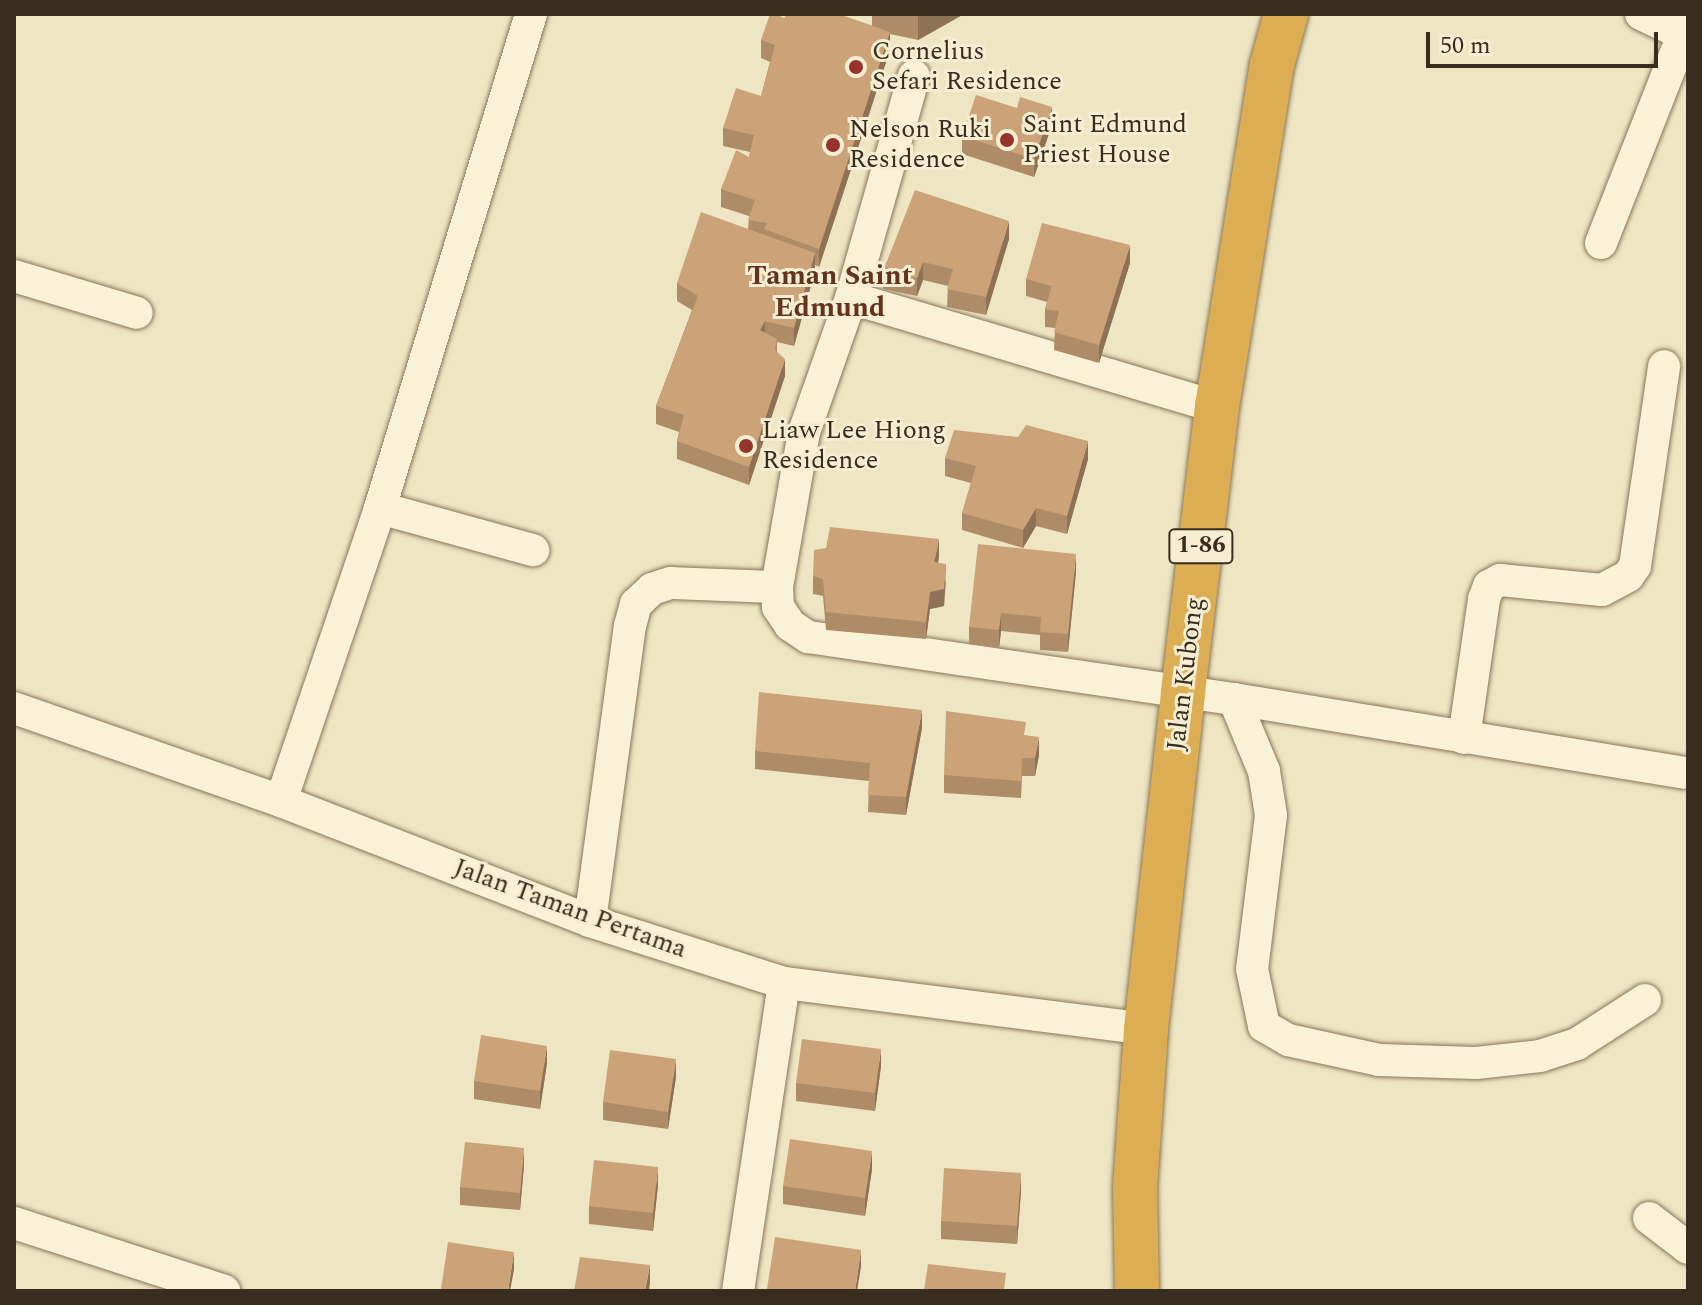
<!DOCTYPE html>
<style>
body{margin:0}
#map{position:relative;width:1702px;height:1305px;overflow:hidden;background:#eee5c3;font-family:Spectral,serif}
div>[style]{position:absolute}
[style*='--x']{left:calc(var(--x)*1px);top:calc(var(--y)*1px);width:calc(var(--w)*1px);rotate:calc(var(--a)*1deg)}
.roads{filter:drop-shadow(0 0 2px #88775a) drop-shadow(0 0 2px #88775a)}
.street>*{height:32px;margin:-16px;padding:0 16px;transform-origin:16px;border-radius:16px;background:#f9f2d6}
.highway>*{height:44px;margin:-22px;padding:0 22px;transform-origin:22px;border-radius:22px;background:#ddad53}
.wall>*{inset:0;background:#af8c68}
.shaded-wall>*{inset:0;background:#8f7255}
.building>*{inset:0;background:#cca379}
.dots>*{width:22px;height:22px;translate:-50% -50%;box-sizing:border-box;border:4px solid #f5eed2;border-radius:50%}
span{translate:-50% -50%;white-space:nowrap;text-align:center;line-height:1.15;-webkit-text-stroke:6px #f5eed2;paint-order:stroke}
.shield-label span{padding:2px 6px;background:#f5eed2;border:2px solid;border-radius:6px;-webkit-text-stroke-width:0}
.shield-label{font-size:24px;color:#382d1e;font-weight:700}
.poi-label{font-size:26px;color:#382d1e}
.left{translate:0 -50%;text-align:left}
.street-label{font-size:26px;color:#382d1e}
.neighbourhood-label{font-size:28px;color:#64331d;font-weight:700}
.frame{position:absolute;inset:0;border:16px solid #382d1e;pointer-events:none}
.scale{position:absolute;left:1426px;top:32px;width:232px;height:36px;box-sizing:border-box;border:4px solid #382d1e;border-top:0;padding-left:10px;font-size:24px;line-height:28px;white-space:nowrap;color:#382d1e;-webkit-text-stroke:6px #f5eed2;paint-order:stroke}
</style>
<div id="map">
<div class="roads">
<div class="street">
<i style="--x:1641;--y:14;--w:47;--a:25.5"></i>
<i style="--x:914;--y:76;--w:231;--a:105.8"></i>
<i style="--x:851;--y:298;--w:142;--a:109.3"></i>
<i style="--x:804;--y:432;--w:157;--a:99.9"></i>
<i style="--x:777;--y:587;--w:20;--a:87"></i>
<i style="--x:778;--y:607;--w:22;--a:56"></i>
<i style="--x:790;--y:625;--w:22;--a:34"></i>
<i style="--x:808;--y:637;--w:430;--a:8.3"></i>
<i style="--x:1234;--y:699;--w:456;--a:9.3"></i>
<i style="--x:1601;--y:243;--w:238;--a:-68.5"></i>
<i style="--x:14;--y:276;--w:128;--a:16.7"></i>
<i style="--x:851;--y:298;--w:382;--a:16.6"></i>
<i style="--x:380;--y:508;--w:159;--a:15.4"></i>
<i style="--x:1234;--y:699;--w:78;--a:67.4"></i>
<i style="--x:1264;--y:771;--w:45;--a:81"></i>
<i style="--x:1271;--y:815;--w:155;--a:97"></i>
<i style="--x:1252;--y:969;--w:58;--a:78.1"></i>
<i style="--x:1264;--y:1026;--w:28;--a:30"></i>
<i style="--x:1288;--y:1040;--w:93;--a:12.4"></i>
<i style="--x:1379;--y:1060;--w:97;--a:1.8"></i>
<i style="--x:1476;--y:1063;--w:64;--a:-6.2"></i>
<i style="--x:1540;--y:1056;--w:39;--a:-18"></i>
<i style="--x:1577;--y:1044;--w:81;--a:-32.9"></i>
<i style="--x:14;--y:708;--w:283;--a:19.2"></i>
<i style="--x:281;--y:801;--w:331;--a:21.2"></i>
<i style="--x:590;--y:921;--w:204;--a:17.7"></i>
<i style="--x:784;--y:983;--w:365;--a:7.2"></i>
<i style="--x:1464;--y:738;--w:140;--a:-81.8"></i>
<i style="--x:1484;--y:599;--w:14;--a:-69"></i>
<i style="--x:1489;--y:586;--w:13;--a:-29"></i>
<i style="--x:1500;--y:580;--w:102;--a:5.6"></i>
<i style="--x:1602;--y:590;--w:30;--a:-28"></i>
<i style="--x:1628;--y:576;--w:12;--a:-55"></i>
<i style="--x:1635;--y:566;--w:202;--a:-81.7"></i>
<i style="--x:281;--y:801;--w:309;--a:-71.3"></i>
<i style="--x:380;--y:508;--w:517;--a:-73"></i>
<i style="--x:590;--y:921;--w:298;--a:-82.3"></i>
<i style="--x:630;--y:626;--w:23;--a:-75"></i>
<i style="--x:636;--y:604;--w:22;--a:-43"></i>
<i style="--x:652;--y:589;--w:20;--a:-18"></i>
<i style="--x:671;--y:583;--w:106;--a:2.2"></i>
<i style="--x:1649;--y:1218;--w:49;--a:37.6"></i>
<i style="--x:14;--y:1223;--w:221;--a:17.9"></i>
<i style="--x:738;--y:1291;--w:311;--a:-81.5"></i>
</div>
<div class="highway">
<i style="--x:1137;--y:1291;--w:103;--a:-91.1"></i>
<i style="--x:1135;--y:1188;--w:159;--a:-86"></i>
<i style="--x:1146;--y:1029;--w:339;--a:-83.7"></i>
<i style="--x:1183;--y:692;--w:287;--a:-83.2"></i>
<i style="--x:1217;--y:407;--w:346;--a:-80.9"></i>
<i style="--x:1272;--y:65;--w:53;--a:-74.6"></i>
</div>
</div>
<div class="wall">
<i style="clip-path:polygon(872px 14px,964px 14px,918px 40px,890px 34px,890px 50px,819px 267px,815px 265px,815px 271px,794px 346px,777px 342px,777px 352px,785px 376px,749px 485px,677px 459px,677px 441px,679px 432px,656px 424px,656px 406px,692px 310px,677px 301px,677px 283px,748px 229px,749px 216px,721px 207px,721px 189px,749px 157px,750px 152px,723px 146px,723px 128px,761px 96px,770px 62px,761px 58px,761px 40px,784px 18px,872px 26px)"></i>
<i style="clip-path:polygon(1052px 125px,1034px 177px,962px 154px,962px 136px)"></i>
<i style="clip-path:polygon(1009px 239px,986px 315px,947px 307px,948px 286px,923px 280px,917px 296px,883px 289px,883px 271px)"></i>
<i style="clip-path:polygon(1130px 263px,1099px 363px,1054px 350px,1055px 328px,1045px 327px,1045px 309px,1047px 302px,1026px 296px,1026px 279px)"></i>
<i style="clip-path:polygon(945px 458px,1088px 459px,1067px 534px,1036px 526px,1023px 548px,962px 530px,962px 513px,971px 483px,945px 476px)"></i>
<i style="clip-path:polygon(939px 557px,938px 563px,946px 582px,944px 606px,930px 609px,926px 639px,826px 630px,823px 596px,813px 594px,813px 576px)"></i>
<i style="clip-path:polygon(1076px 572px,1068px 652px,1040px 650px,1040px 635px,1001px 631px,999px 648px,969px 644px,969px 627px)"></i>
<i style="clip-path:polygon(922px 728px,906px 815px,868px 812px,869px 781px,755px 769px,755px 751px)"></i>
<i style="clip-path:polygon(1026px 735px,1039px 755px,1035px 776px,1022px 776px,1021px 798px,944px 793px,944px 775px)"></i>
<i style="clip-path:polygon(547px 1063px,540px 1109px,474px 1099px,474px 1081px)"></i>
<i style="clip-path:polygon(881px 1066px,875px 1111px,796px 1101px,796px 1083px)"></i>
<i style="clip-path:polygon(676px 1077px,668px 1129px,603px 1120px,603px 1102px)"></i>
<i style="clip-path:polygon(524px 1165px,520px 1210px,460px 1205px,460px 1187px)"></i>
<i style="clip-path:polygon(872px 1169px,865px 1216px,783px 1204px,783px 1186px)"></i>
<i style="clip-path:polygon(658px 1185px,653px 1231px,589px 1224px,589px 1206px)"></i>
<i style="clip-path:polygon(1021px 1191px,1017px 1244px,941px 1239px,941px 1221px)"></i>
</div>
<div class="shaded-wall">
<i style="clip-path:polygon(918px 14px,964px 14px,918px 40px)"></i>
<i style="clip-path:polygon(890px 32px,890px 50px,819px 267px,819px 249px)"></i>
<i style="clip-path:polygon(1052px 107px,1052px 125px,1034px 177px,1034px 159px)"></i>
<i style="clip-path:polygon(1009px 221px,1009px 239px,986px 315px,986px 297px)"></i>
<i style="clip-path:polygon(1130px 245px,1130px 263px,1099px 363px,1099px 345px)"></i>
<i style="clip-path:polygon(815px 253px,815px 271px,794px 346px,794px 328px)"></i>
<i style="clip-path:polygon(923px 262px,923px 280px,917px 296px,917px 278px)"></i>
<i style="clip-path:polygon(765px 321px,765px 339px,760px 330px)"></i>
<i style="clip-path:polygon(785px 359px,785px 376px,749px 485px,749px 467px)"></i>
<i style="clip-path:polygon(1088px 441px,1088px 459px,1067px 534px,1067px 516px)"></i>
<i style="clip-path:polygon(1036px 508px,1036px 526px,1023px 548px,1023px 530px)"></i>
<i style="clip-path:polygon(939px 539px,939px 557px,934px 580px,934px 562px)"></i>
<i style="clip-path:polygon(1076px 554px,1076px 572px,1068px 652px,1068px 634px)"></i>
<i style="clip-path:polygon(946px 564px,944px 606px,930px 609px,926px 639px,926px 622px,930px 592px)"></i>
<i style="clip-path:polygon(1001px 613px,1001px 631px,999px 648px,999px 630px)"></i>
<i style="clip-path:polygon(922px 710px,922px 728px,906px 815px,906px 797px)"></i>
<i style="clip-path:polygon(1039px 737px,1039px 755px,1035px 776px,1035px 758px)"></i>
<i style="clip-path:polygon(547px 1046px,547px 1063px,540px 1109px,540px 1091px)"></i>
<i style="clip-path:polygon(881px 1049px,881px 1066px,875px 1111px,875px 1093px)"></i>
<i style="clip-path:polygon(676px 1059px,676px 1077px,668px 1129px,668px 1112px)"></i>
<i style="clip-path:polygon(524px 1148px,524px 1165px,520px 1210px,520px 1193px)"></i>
<i style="clip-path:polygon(872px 1151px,872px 1169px,865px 1216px,865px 1198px)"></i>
<i style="clip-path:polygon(658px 1167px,658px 1185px,653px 1231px,653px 1213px)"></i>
<i style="clip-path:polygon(1021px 1173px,1021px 1191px,1017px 1244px,1017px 1226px)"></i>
<i style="clip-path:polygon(861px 1250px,861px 1267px,857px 1291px,855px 1291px)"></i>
<i style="clip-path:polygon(514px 1252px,514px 1270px,510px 1291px,508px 1291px)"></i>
<i style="clip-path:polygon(650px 1265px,650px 1283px,649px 1291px,645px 1291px)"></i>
</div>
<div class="building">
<i style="clip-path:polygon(770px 14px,775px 14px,784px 18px,787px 14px,839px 14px,890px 32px,819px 249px,764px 229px,767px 223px,748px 220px,755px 200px,721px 189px,736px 150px,749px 157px,754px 135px,723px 128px,736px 88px,761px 96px,775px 45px,761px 40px)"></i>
<i style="clip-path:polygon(976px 95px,1017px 108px,1020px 97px,1052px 107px,1034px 159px,962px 136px)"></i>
<i style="clip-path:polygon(915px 190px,1009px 221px,986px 297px,947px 289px,953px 269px,923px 262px,917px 278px,883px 271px)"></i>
<i style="clip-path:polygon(701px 212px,815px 253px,794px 328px,765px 321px,760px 330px,777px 339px,775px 350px,785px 359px,749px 467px,677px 441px,684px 415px,656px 406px,698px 296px,677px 283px)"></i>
<i style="clip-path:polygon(1042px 223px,1130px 245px,1099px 345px,1054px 332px,1059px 311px,1045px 309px,1052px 286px,1026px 279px)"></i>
<i style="clip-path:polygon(1026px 425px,1088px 441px,1067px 516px,1036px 508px,1023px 530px,962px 513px,976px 466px,945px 458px,954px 430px,1018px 437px)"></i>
<i style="clip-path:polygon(830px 527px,939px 539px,934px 562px,946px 564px,944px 589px,930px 592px,926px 622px,826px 612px,823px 579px,813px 576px,814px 550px,826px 548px)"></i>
<i style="clip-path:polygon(978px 544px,1076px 554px,1068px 634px,1040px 632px,1041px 617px,1001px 613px,999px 630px,969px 627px)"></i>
<i style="clip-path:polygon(759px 692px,922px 710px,906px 797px,868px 795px,870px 763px,755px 751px)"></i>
<i style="clip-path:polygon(946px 711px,1026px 722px,1024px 735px,1039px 737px,1035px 758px,1022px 758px,1021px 781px,944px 775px)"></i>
<i style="clip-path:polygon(481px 1035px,547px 1046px,540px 1091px,474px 1081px)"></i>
<i style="clip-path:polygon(802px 1039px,881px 1049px,875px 1093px,796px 1083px)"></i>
<i style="clip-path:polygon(610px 1050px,676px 1059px,668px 1112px,603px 1102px)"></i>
<i style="clip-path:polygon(790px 1139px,872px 1151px,865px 1198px,783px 1186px)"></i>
<i style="clip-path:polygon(465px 1142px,524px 1148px,520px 1193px,460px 1187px)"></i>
<i style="clip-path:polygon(594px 1160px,658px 1167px,653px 1213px,589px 1206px)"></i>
<i style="clip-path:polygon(944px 1168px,1021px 1173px,1017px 1226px,941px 1221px)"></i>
<i style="clip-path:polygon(775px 1237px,861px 1250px,855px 1291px,781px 1291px,767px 1289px)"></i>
<i style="clip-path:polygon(448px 1242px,514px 1252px,508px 1291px,452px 1291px,441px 1289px)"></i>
<i style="clip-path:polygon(580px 1257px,650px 1265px,645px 1291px,574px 1291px)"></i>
<i style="clip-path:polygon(928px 1264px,1006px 1273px,1004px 1291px,924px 1291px)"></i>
</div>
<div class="dots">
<i style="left:856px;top:67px;background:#97332a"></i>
<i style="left:1007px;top:140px;background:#97332a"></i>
<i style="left:833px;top:145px;background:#97332a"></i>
<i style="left:746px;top:446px;background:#97332a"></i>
</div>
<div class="shield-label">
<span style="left:1201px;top:546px">1-86</span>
</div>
<div class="poi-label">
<span class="left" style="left:872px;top:67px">Cornelius<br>Sefari Residence</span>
<span class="left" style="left:1023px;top:140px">Saint Edmund<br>Priest House</span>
<span class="left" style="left:849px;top:145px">Nelson Ruki<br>Residence</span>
<span class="left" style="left:762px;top:446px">Liaw Lee Hiong<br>Residence</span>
</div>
<div class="street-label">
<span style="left:1186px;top:674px;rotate:-83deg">Jalan Kubong</span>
<span style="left:570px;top:909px;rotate:20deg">Jalan Taman Pertama</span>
</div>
<div class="neighbourhood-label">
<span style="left:830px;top:292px">Taman Saint<br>Edmund</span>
</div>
<div class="frame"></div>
<div class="scale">50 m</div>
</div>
